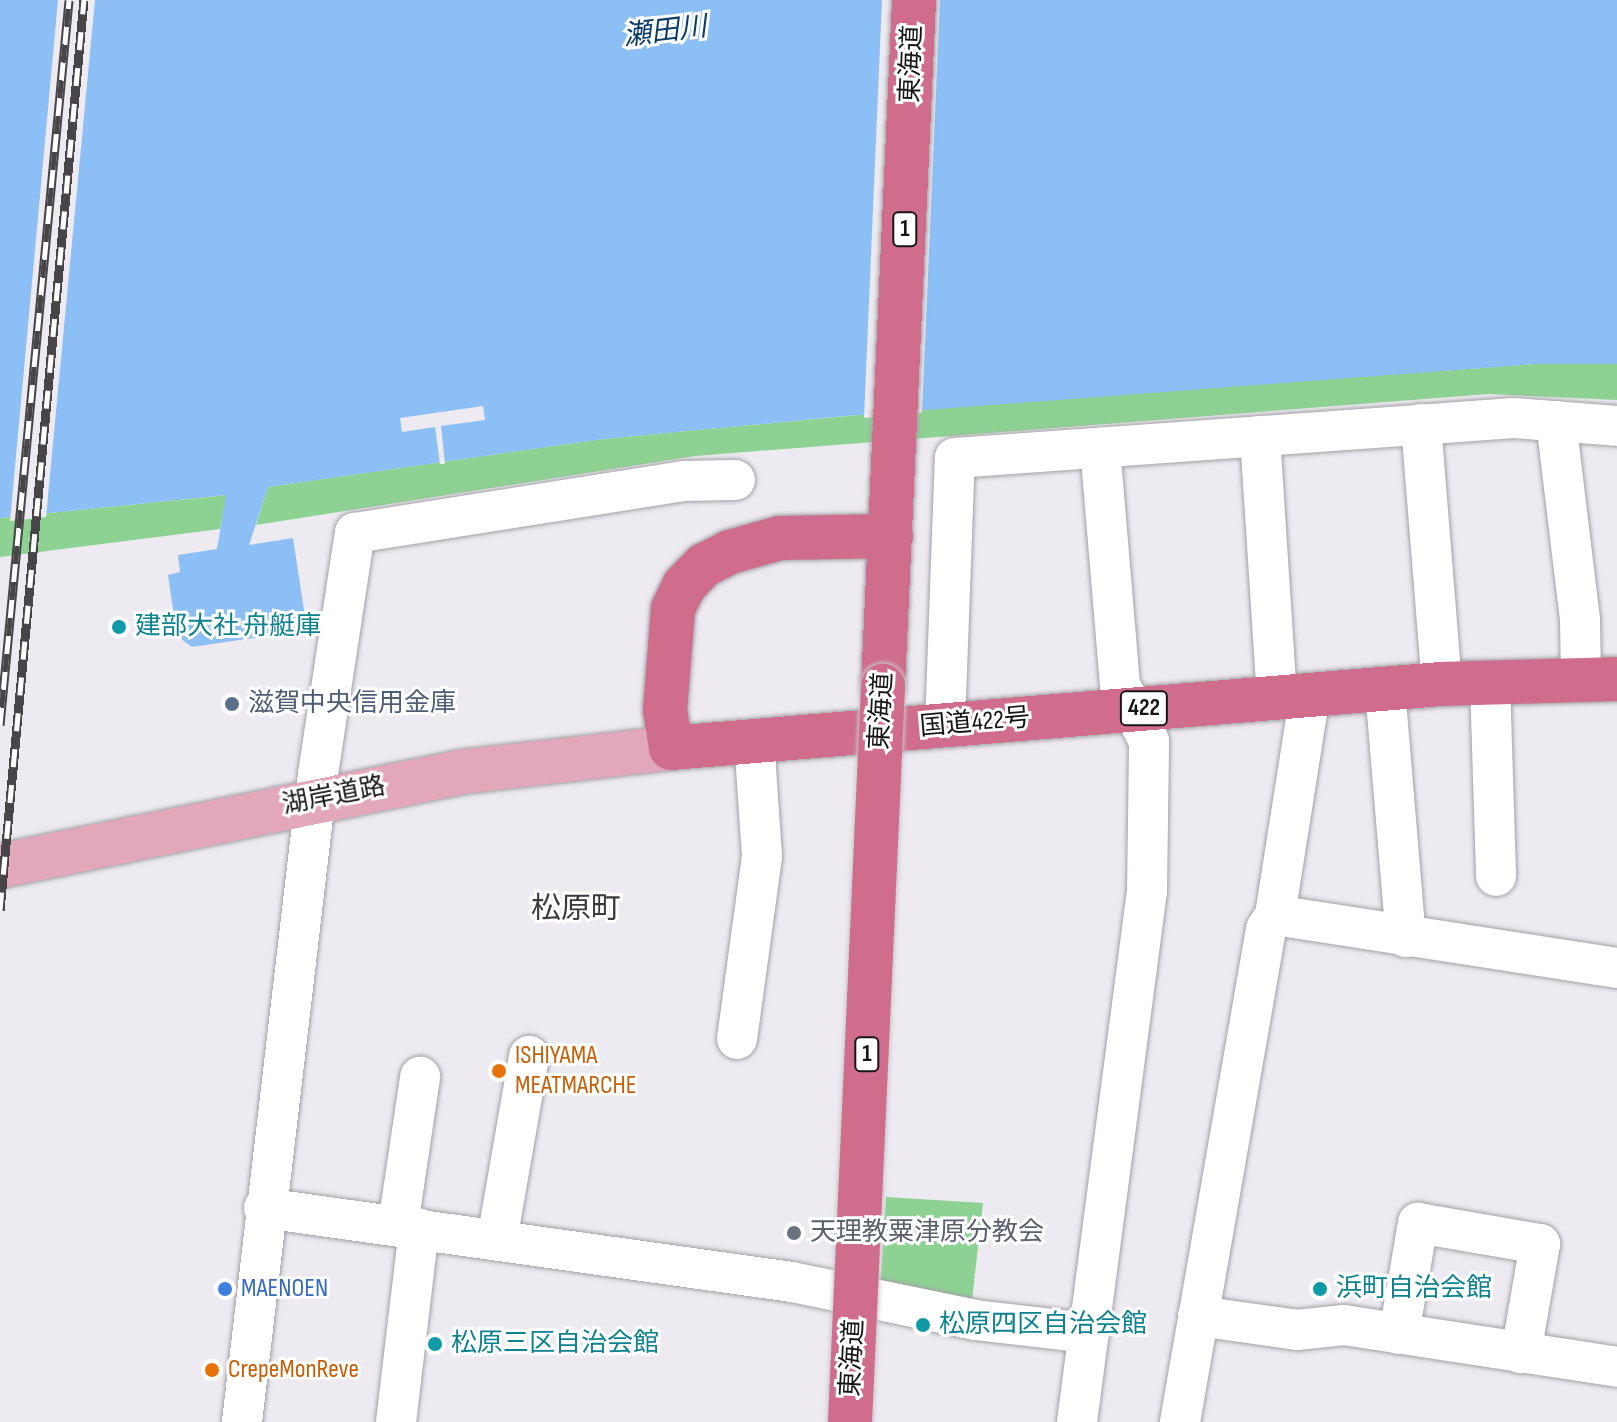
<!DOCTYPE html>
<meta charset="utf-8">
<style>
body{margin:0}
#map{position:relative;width:1617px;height:1422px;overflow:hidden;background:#edebf1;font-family:"Sofia Sans Condensed","Noto Sans JP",sans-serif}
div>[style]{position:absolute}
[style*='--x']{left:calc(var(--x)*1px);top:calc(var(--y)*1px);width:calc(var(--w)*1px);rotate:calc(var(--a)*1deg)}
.green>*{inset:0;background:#8ed293}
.water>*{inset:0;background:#8bbff6}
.pier>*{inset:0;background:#edebf1}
.roads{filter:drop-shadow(0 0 2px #a3a1a6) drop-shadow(0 0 2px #a3a1a6)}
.minor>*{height:40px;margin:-20px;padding:0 20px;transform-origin:20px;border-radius:20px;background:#fff}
.major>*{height:44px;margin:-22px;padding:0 22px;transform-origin:22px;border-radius:22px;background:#e3a7ba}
.highway>*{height:44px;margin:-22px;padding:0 22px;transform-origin:22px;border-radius:22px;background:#d06d8c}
.rail>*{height:9px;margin-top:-4.5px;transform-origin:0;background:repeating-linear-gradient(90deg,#fff 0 18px,#474548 0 36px);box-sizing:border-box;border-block:2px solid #474548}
.bridges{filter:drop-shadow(0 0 2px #c7c7c7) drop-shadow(0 0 2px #c7c7c7)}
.highway-bridge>*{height:44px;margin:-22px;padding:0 22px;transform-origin:22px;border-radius:22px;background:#d06d8c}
.dots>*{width:22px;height:22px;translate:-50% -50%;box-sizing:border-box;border:4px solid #fff;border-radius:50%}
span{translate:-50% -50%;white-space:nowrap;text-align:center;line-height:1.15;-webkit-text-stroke:6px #fff;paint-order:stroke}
.shield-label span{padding:2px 6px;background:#fff;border:2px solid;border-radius:6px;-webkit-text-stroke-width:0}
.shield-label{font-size:24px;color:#161517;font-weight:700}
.street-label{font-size:26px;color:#161517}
.culture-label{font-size:26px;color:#0d838f}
.left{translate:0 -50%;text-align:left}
.service-label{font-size:26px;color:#4e5e75}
.food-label{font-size:26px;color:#c56008}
.worship-label{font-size:26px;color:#5b616d}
.shop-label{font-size:26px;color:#366cbe}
.water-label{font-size:28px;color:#0a3c67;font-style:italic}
.quarter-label{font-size:30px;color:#3c3a3e}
</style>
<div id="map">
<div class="green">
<i style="clip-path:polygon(1536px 364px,1617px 364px,1617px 400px,1489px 394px,695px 456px,256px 525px,268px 487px,603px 439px,954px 406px)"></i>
<i style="clip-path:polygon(227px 495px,220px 529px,0 557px,0 518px)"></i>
<i style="clip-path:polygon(886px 1197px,983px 1203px,972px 1300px,880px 1287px)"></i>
</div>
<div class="water">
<i style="clip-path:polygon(0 0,1617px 0,1617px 364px,1536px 364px,845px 416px,603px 439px,268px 487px,249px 545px,293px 538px,307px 630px,192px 647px,177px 636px,168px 575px,180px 572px,178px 555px,217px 549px,226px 495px,0 518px)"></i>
</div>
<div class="pier">
<i style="clip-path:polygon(58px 0,95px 0,46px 517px,10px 521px)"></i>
<i style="clip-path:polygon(882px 0,940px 0,922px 413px,864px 418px)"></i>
<i style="clip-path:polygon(483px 406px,485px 420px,441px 426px,445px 464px,440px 464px,435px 427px,402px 432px,400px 418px)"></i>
</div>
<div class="roads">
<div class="minor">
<i style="--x:1556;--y:421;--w:200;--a:83.1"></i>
<i style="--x:1580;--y:620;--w:59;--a:89"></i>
<i style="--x:1421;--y:424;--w:261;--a:85.4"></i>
<i style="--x:1260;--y:436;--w:262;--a:86.3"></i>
<i style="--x:1490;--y:682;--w:194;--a:88.2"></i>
<i style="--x:1385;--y:689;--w:249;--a:85.2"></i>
<i style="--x:945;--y:726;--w:268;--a:-87.9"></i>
<i style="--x:955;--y:458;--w:560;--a:-4.09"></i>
<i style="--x:1514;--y:418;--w:103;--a:4.4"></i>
<i style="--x:1275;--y:915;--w:346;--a:8.8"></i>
<i style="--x:737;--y:1039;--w:185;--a:-82.2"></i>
<i style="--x:762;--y:856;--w:117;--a:-93.9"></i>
<i style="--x:264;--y:1208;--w:533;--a:7.98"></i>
<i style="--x:792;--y:1282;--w:187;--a:11.7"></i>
<i style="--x:975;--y:1320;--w:115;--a:6.5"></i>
<i style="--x:398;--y:1225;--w:150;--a:-81.5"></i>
<i style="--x:497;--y:1240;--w:187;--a:-80.1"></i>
<i style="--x:1198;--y:1316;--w:100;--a:8"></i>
<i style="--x:1297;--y:1330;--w:47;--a:-6.1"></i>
<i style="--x:1344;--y:1325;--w:276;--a:8.7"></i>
<i style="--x:1399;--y:1334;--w:113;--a:-80.3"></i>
<i style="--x:1418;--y:1223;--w:124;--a:9.8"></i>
<i style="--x:1540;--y:1244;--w:111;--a:99.9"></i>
<i style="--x:242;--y:1422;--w:652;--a:-83.31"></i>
<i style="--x:318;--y:774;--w:244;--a:-81.3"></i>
<i style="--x:355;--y:533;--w:333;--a:-9"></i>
<i style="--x:684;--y:481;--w:51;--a:-1.1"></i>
<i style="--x:396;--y:1422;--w:195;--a:-83.2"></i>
<i style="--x:1077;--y:1422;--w:536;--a:-82.49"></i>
<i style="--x:1147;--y:891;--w:150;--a:-89.2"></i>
<i style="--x:1149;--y:741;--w:63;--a:-117.4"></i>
<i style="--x:1120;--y:685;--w:238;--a:-94.8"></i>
<i style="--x:1180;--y:1422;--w:500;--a:-80.1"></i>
<i style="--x:1266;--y:929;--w:17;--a:-57"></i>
<i style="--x:1275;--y:915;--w:223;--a:-81"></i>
</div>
<div class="major">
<i style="--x:0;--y:866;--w:470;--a:-11.5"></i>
<i style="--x:460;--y:772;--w:212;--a:-6.5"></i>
</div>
<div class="highway">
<i style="--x:891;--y:536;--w:111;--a:179"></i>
<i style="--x:780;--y:538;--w:52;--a:164.4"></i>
<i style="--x:730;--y:552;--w:29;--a:153"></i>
<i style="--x:704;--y:565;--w:29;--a:134"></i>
<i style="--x:684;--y:586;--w:25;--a:116"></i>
<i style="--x:673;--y:609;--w:101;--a:94.5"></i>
<i style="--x:665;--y:710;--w:38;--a:81"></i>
<i style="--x:671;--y:748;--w:774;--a:-4.75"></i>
<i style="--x:1442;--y:684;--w:175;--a:-1.6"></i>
<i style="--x:883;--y:686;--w:687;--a:-87.41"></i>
</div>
</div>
<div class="rail">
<i style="--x:0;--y:725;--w:728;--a:-84.56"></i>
<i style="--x:0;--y:910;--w:914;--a:-84.73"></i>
</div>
<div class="bridges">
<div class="highway-bridge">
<i style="--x:850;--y:1422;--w:737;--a:-87.43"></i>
</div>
</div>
<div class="dots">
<i style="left:119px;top:627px;background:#0f9aa8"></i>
<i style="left:232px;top:704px;background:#5c6f8a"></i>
<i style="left:499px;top:1071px;background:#e8710a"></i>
<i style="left:794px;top:1233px;background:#6b7280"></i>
<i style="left:225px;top:1289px;background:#3f7fe0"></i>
<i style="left:1320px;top:1289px;background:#0f9aa8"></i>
<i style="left:923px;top:1325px;background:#0f9aa8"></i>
<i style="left:435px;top:1344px;background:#0f9aa8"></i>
<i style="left:212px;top:1370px;background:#e8710a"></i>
</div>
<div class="shield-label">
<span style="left:905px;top:229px">1</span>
<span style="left:1144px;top:708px">422</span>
<span style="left:867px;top:1054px">1</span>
</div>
<div class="street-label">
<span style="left:912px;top:64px;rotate:-88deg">東海道</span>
<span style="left:882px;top:711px;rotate:-87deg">東海道</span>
<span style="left:975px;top:723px;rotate:-5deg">国道422号</span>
<span style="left:334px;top:796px;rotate:-11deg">湖岸道路</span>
<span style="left:853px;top:1358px;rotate:-87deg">東海道</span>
</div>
<div class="culture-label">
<span class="left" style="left:135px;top:627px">建部大社 舟艇庫</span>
<span class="left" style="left:1336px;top:1289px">浜町自治会館</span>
<span class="left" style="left:939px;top:1325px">松原四区自治会館</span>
<span class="left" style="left:451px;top:1344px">松原三区自治会館</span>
</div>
<div class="service-label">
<span class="left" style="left:248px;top:704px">滋賀中央信用金庫</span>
</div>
<div class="food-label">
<span class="left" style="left:515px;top:1071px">ISHIYAMA<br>MEATMARCHE</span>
<span class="left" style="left:228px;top:1370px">CrepeMonReve</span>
</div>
<div class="worship-label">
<span class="left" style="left:810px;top:1233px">天理教粟津原分教会</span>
</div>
<div class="shop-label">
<span class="left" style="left:241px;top:1289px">MAENOEN</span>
</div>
<div class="water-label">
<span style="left:665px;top:32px;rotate:-7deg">瀬田川</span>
</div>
<div class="quarter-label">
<span style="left:576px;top:909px">松原町</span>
</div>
</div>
